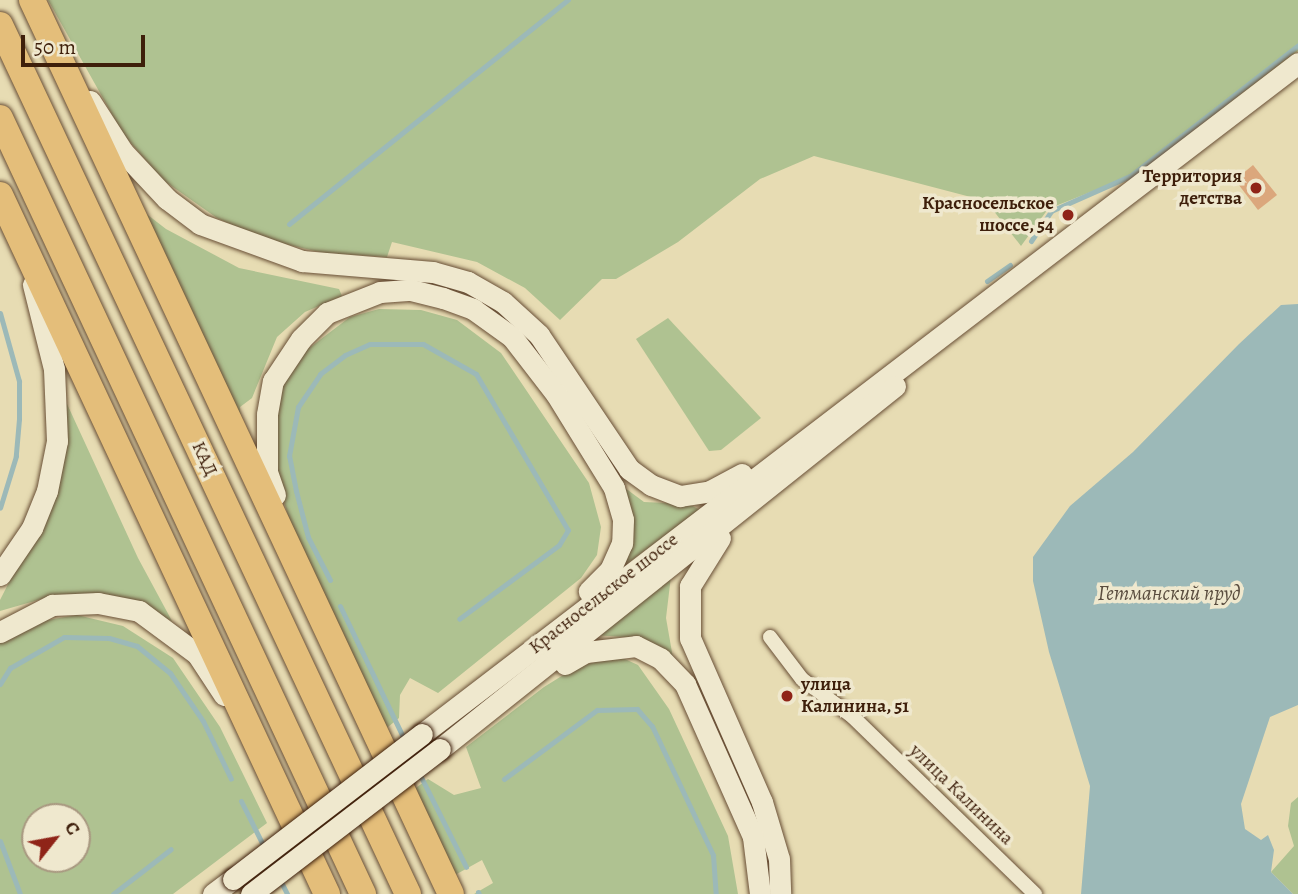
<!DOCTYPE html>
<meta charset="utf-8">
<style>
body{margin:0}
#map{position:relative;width:1298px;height:894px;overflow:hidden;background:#e7dcb3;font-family:Alegreya,serif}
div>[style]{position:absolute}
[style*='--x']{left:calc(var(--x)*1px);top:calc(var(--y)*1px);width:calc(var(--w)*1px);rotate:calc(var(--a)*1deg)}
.green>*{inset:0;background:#afc291}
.water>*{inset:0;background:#9cb9b8}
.stream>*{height:5px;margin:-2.5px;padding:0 2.5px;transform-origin:2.5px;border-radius:2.5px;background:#9cb9b8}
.building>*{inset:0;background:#dba77c}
.roads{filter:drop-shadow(0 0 2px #684e35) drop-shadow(0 0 2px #684e35)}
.minor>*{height:14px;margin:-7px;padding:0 7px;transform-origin:7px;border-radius:7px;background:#efe8ce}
.secondary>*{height:21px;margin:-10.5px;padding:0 10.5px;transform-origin:10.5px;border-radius:10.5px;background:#efe8ce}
.motorway>*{height:26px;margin:-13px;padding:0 13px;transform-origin:13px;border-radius:13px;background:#e4be7a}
.bridges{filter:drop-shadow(0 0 2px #3e1f0b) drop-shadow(0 0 2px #3e1f0b)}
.secondary-bridge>*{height:21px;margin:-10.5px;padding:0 10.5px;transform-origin:10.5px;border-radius:10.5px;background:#efe8ce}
.dots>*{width:19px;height:19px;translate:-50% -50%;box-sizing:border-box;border:4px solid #efe8ce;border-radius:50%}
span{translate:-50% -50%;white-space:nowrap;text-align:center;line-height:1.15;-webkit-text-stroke:7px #efe8ce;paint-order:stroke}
.poi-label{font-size:19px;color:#3e1f0b;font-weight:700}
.right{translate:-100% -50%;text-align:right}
.left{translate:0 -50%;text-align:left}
.street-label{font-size:19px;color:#3e1f0b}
.water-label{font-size:21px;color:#5a4d3f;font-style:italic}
.north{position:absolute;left:21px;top:803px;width:70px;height:70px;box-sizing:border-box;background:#efe8ce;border:2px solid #a89880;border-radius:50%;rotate:59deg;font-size:19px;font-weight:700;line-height:28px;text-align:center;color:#3e1f0b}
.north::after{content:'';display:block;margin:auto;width:24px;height:32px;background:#8f2418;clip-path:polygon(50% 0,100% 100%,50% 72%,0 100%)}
.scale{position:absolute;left:21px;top:35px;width:124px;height:32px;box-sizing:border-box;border:4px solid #3e1f0b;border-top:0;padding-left:9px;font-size:21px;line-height:24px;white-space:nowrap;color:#3e1f0b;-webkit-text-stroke:5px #efe8ce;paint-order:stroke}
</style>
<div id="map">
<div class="green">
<i style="clip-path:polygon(48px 0,1298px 0,1298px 51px,1143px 171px,1048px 209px,1021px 246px,986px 201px,814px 156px,760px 179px,678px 242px,616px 279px,602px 279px,560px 320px,525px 288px,477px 262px,392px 242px,387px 257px,324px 253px,263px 239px,217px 218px,163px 180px,123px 134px)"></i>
<i style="clip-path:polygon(131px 202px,166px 229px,239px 268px,339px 289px,342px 296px,305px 312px,277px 337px,252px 398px,240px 407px,241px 428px)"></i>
<i style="clip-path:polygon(379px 309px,421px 310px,457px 320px,501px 353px,589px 483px,601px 527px,597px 555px,581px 578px,438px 693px,410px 678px,400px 695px,399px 718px,383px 731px,296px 542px,275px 472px,272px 435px,284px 377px,300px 355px,350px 317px)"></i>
<i style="clip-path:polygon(668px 318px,761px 418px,721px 450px,709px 451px,636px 339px)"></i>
<i style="clip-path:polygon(62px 393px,138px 558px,172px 621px,130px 603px,52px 596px,0 611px,0 600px,25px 551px)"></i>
<i style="clip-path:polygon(625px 488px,644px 502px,689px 504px,700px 510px,621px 568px)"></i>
<i style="clip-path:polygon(671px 576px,666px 618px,673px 658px,640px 638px,594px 635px)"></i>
<i style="clip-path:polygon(evenodd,77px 615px,123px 626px,173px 658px,220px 727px,267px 823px,173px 894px,0 894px,0 640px,36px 622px,77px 615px,35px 817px,77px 817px,77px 859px,35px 859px,35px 817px)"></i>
<i style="clip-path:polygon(616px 655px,638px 665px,669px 709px,728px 836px,738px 894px,474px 894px,493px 883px,482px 860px,455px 875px,413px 790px,428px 779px,454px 795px,481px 788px,466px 747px,544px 687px,573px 669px)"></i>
<i style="clip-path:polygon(1298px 797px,1298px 894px,1293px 894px,1271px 872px,1294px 846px,1288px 826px,1291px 803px)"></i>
</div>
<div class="water">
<i style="clip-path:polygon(1298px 304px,1298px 705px,1270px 717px,1241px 804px,1245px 829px,1261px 840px,1268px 835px,1274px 850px,1271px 872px,1293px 894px,1081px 894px,1090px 786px,1049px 652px,1033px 581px,1033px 557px,1070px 506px,1133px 452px,1239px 344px,1281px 305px)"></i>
</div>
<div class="stream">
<i style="--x:289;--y:224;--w:358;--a:-38.8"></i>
<i style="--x:1031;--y:241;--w:36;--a:-56"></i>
<i style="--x:1051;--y:211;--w:86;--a:-23.9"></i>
<i style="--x:1130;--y:176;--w:213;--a:-37.9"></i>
<i style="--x:987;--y:281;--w:28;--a:-35"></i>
<i style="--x:0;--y:313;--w:71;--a:74.4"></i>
<i style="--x:19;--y:381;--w:38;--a:90"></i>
<i style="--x:19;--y:419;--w:37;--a:95"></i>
<i style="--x:16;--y:456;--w:54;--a:107.1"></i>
<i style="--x:330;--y:580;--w:48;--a:-117.1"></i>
<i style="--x:308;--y:537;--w:48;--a:-104.6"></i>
<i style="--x:296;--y:491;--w:36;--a:-101"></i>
<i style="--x:289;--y:456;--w:50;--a:-79.6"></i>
<i style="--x:298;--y:407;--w:40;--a:-56"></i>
<i style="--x:320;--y:374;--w:31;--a:-37"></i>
<i style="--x:345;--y:355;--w:27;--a:-24"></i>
<i style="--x:370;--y:344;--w:53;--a:0"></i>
<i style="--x:423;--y:344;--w:61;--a:29.5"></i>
<i style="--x:476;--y:374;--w:181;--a:59.5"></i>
<i style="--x:568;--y:530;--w:17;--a:121"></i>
<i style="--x:559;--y:545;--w:124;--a:143.5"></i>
<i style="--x:340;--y:606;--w:150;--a:64.3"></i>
<i style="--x:0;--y:684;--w:19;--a:-58"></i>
<i style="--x:10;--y:668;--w:62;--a:-29.9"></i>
<i style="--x:64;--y:637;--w:45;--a:1.3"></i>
<i style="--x:109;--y:638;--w:29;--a:16"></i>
<i style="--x:137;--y:646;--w:43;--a:39.3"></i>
<i style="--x:170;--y:673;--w:58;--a:55.5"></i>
<i style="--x:203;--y:721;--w:64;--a:64.2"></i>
<i style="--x:419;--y:773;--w:105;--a:63.4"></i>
<i style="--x:504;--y:779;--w:116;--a:-36.6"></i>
<i style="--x:597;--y:710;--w:40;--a:-1.4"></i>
<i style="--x:637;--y:709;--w:23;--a:49"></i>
<i style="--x:652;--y:726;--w:143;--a:64.7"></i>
<i style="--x:713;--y:855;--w:39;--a:86"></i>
<i style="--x:241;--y:801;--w:51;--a:63.4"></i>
<i style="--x:0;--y:841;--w:57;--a:69.3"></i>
<i style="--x:279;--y:878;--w:18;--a:63"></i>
<i style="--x:478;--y:892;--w:2;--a:63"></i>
<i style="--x:113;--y:894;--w:73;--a:-37.8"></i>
</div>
<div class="building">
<i style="clip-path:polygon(1253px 165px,1277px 195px,1258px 210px,1235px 180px)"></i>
</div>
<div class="roads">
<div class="minor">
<i style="--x:770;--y:637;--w:53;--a:52.7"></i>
<i style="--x:802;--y:679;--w:64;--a:36.7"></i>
<i style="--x:853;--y:717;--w:254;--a:44.2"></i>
</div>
<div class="secondary">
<i style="--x:90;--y:101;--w:61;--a:57.1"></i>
<i style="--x:123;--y:152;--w:64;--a:46.9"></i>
<i style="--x:167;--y:199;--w:41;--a:37.1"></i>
<i style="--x:200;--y:224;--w:109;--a:19.9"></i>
<i style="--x:302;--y:261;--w:131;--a:4.8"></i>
<i style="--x:433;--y:272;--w:36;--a:16"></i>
<i style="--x:468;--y:282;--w:40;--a:29.7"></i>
<i style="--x:503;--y:302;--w:49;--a:42.5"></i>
<i style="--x:539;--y:335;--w:161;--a:56.1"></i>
<i style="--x:629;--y:469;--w:27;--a:36"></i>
<i style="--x:651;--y:485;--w:31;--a:21"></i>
<i style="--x:680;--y:496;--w:30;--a:-9"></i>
<i style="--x:710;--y:491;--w:36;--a:-28"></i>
<i style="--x:275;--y:495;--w:24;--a:-109"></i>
<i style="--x:267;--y:472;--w:58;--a:-90"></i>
<i style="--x:267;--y:414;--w:34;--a:-80"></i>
<i style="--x:273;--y:381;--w:50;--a:-56.3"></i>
<i style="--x:301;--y:339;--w:37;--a:-45"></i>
<i style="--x:327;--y:313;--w:57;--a:-21.6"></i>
<i style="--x:380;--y:292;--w:31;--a:-4"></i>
<i style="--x:411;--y:290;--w:33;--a:14"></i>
<i style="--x:443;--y:298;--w:32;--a:20"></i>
<i style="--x:473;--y:309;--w:48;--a:35.7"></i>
<i style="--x:512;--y:337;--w:72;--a:52.3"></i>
<i style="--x:556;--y:394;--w:110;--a:58.3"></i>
<i style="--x:614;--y:488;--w:33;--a:74"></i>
<i style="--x:623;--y:520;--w:23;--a:92"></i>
<i style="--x:622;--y:543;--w:30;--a:114"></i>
<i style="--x:610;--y:570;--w:30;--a:135"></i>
<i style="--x:720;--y:538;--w:57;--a:122"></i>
<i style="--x:690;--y:586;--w:52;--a:90"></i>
<i style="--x:690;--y:638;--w:179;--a:66.3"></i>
<i style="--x:762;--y:802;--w:59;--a:73.4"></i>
<i style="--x:779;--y:859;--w:35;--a:88"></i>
<i style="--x:0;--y:575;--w:57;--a:-55.8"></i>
<i style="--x:32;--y:528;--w:40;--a:-68"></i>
<i style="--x:47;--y:491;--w:51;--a:-78.7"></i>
<i style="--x:57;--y:441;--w:72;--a:-92.4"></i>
<i style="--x:54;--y:369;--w:87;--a:-104"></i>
<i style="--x:0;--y:632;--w:59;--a:-27.4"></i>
<i style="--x:52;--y:605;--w:46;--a:-2.5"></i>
<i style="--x:98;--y:603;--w:42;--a:11"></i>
<i style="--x:139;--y:611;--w:72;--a:36.6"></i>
<i style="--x:197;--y:654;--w:49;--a:56.6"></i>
<i style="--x:565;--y:664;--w:24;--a:-30"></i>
<i style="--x:586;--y:652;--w:50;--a:-6.8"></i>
<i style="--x:636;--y:646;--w:28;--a:27"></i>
<i style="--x:661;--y:659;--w:35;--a:46"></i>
<i style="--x:685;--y:684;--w:167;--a:66"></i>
<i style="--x:753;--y:837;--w:57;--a:83"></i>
<i style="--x:422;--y:734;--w:1103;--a:-37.45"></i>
<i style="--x:440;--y:749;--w:582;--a:-38.58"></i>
<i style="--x:213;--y:894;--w:25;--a:-37"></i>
</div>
<div class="motorway">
<i style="--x:32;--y:0;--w:987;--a:64.89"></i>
<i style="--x:0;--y:25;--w:960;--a:64.85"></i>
<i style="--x:0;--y:118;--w:857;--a:64.93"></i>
<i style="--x:0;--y:195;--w:772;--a:64.93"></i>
</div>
</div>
<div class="bridges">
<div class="secondary-bridge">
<i style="--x:233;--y:879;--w:238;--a:-37.5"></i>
<i style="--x:251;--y:894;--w:238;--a:-37.5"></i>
</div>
</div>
<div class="dots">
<i style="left:1256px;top:188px;background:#8f2418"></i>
<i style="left:1068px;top:215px;background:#8f2418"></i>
<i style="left:787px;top:696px;background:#8f2418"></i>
</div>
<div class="poi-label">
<span class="right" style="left:1242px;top:188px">Территория<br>детства</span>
<span class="right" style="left:1054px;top:215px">Красносельское<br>шоссе, 54</span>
<span class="left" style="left:801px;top:696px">улица<br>Калинина, 51</span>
</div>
<div class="street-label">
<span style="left:204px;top:459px;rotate:65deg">КАД</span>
<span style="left:604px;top:594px;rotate:-38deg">Красносельское шоссе</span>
<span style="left:961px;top:795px;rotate:44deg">улица Калинина</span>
</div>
<div class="water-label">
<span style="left:1169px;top:593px">Гетманский пруд</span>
</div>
<div class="north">С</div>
<div class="scale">50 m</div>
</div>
